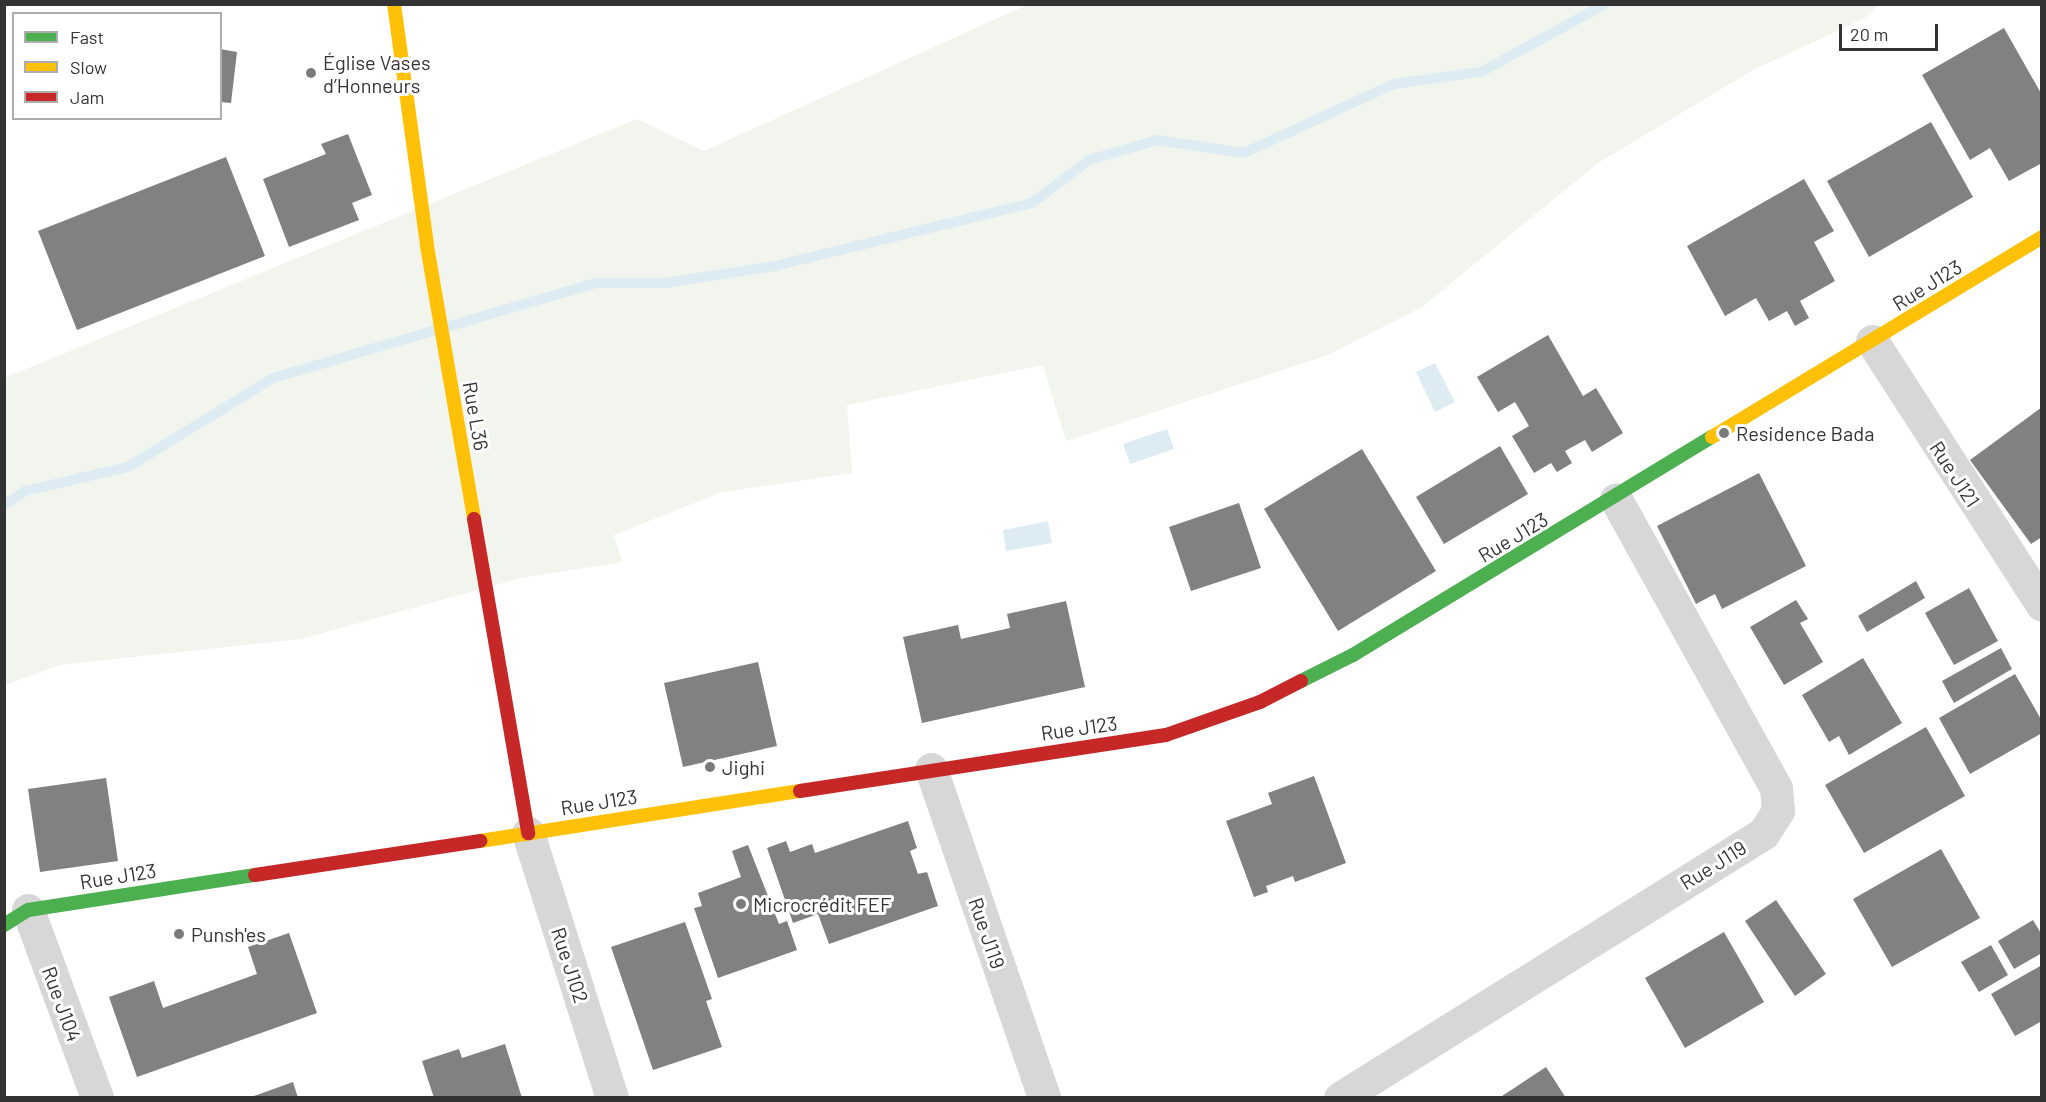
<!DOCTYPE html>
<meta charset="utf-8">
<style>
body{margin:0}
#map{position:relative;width:2046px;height:1102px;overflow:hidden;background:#fff;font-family:Barlow,sans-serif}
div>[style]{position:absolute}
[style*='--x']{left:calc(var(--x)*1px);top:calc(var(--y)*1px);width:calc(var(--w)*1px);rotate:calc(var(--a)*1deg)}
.green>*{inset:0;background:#f1f5ed}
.water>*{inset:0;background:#ddebf3}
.stream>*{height:10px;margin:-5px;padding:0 5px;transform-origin:5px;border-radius:5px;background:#ddebf3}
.building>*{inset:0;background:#818181}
.street>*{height:33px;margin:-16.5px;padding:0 16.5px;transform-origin:16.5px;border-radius:16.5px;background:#d7d7d7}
.fast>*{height:14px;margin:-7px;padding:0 7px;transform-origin:7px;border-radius:7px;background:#4caf50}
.slow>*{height:14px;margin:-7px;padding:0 7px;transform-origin:7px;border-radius:7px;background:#ffc107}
.jam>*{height:14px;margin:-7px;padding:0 7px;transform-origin:7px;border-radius:7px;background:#c62828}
.dots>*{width:16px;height:16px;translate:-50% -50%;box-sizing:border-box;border:3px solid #fff;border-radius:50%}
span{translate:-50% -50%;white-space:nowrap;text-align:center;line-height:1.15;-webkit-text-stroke:6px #fff;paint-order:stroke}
.poi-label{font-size:20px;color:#333}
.left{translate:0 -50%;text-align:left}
.street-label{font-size:20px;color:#333}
.frame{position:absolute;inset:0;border:6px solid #333;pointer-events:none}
.legend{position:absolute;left:12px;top:12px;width:210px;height:108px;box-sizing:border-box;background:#fff;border:2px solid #adadad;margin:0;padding:8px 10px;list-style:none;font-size:18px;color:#333}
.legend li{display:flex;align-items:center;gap:12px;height:30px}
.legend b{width:30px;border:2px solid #adadad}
.scale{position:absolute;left:1839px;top:24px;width:99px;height:27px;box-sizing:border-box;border:3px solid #333;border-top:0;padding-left:8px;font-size:18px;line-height:21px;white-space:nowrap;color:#333;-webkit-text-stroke:4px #fff;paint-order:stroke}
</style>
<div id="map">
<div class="green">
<i style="clip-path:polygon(1027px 5px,1879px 5px,1865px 18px,1753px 70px,1598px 163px,1422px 307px,1328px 355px,1066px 441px,1043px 365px,847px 405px,852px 473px,722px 492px,614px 535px,623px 562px,521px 578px,301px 639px,60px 665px,5px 685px,4px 378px,637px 119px,704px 151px)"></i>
</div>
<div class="water">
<i style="clip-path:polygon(1435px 363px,1455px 402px,1435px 412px,1416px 372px)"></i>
<i style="clip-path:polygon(1167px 429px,1174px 449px,1130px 464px,1123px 444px)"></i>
<i style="clip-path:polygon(1048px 521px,1052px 543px,1006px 551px,1003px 530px)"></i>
</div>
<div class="stream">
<i style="--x:4;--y:505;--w:25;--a:-34"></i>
<i style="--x:25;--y:491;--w:106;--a:-13.1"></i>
<i style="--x:128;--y:467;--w:170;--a:-31.5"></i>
<i style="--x:273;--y:378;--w:337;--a:-16.4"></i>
<i style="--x:596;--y:283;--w:70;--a:0"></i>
<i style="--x:666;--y:283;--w:110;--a:-8.9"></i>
<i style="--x:775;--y:266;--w:265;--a:-13.8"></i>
<i style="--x:1032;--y:203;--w:71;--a:-37"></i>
<i style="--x:1089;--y:160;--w:71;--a:-16.4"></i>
<i style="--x:1157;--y:140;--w:88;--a:8.5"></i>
<i style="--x:1244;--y:153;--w:165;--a:-24.7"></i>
<i style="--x:1394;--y:84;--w:88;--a:-7.9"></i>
<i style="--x:1481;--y:72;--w:141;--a:-28.7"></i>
</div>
<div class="building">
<i style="clip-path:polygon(2004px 28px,2042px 95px,2042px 163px,2009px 181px,1990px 148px,1970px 160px,1922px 75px)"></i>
<i style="clip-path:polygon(220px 49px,237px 52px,231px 103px,220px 102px)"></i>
<i style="clip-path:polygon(1931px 122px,1973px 197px,1869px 257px,1827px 181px)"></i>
<i style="clip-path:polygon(348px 134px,372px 195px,352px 203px,359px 220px,289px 247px,263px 179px,326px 154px,321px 144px)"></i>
<i style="clip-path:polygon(226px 157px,265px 256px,77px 330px,38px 231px)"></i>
<i style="clip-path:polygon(1804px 179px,1834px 231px,1814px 242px,1835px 281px,1800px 301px,1809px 318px,1795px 326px,1787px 311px,1769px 321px,1756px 298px,1725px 316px,1687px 246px)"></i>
<i style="clip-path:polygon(1548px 335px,1583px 396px,1596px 388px,1623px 433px,1592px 452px,1585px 440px,1565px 451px,1572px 463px,1557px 472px,1551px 463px,1534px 473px,1512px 436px,1529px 426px,1515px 402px,1498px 412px,1477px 377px)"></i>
<i style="clip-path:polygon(2042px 407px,2042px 537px,2031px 544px,1970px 460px)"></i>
<i style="clip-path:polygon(1500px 446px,1528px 494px,1444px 544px,1416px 497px)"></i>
<i style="clip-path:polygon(1362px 449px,1436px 571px,1338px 631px,1264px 509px)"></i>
<i style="clip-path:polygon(1759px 473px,1806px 566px,1722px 609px,1715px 594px,1696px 604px,1657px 526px)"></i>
<i style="clip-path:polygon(1239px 503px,1261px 568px,1191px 591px,1169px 527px)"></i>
<i style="clip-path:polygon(1916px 581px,1925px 598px,1867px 632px,1858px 616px)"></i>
<i style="clip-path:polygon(1969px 588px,1998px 641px,1954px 665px,1925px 613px)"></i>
<i style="clip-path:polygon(1796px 600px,1808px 619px,1800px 623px,1823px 662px,1784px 685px,1750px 627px)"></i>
<i style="clip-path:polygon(1066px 601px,1085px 687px,922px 723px,903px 637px,958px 625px,961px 639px,1010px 628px,1007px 614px)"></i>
<i style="clip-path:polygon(2001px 648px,2012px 669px,1954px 703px,1942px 681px)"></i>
<i style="clip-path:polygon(1863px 658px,1902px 723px,1849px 755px,1839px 736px,1829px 742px,1802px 695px)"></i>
<i style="clip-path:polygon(758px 662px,777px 746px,683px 767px,664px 683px)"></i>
<i style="clip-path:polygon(2015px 674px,2042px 721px,2042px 733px,1970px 774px,1939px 718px)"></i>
<i style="clip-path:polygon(1926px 727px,1965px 796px,1864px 853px,1825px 785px)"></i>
<i style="clip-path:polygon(1314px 776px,1346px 863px,1295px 882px,1293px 876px,1266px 886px,1268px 892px,1254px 897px,1226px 821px,1272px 804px,1268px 793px)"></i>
<i style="clip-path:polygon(106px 778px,118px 861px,40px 872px,28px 789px)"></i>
<i style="clip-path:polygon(908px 821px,917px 848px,910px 851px,918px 874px,927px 872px,938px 906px,829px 944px,818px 914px,793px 923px,767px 848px,786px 841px,790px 852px,812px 844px,815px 853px)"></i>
<i style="clip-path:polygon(748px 845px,779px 924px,787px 921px,797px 950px,718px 978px,694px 908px,702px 906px,698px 893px,741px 877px,732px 851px)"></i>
<i style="clip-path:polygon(1941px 849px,1980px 918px,1892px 967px,1853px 899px)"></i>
<i style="clip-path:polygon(1776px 900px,1826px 974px,1795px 996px,1745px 921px)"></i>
<i style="clip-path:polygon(2033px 920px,2042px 935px,2042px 953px,2014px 969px,1998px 941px)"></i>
<i style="clip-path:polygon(685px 922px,712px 999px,706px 1001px,722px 1047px,653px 1070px,611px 947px)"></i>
<i style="clip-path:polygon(1724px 932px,1764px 1002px,1685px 1048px,1645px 978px)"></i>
<i style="clip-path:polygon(289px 933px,317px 1013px,137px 1077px,109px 997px,154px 981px,163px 1008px,257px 974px,248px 947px)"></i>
<i style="clip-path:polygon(1991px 945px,2008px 975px,1979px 992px,1961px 962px)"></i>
<i style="clip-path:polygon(2042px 965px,2042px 1021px,2015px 1036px,1991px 994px)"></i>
<i style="clip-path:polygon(505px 1044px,522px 1098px,434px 1098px,422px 1061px,459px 1049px,462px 1058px)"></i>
<i style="clip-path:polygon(1546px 1067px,1566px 1098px,1499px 1098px)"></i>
<i style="clip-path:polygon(293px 1082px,298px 1098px,251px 1098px,251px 1097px)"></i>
</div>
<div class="street">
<i style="--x:1872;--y:341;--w:314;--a:57.2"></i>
<i style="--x:931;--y:769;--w:348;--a:71"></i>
<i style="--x:528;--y:833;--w:278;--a:72.4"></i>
<i style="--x:28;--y:910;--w:200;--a:69.8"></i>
<i style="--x:1340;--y:1098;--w:499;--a:-32"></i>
<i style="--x:1763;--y:834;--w:27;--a:-57"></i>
<i style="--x:1778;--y:811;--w:23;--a:-95"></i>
<i style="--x:1776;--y:788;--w:330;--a:-119"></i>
</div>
<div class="fast">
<i style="--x:1301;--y:681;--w:58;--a:-26.6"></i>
<i style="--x:1353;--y:655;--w:420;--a:-31.3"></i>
<i style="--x:4;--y:925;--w:28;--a:-32"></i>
<i style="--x:28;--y:910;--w:230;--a:-8.8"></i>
</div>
<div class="slow">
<i style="--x:394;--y:4;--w:244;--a:82.2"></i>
<i style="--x:427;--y:246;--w:277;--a:80.2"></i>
<i style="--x:1712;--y:437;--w:386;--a:-31.2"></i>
<i style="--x:480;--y:841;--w:324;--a:-8.9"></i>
</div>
<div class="jam">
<i style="--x:474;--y:519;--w:319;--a:80.2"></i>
<i style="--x:800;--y:791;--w:370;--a:-8.7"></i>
<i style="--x:1166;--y:735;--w:100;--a:-19.3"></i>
<i style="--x:1260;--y:702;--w:46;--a:-27.1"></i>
<i style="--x:255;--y:875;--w:228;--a:-8.6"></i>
</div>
<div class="dots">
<i style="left:311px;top:73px;background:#7a7a7a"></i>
<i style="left:1724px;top:433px;background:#7a7a7a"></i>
<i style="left:710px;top:767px;background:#7a7a7a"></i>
<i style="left:741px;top:904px;background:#7a7a7a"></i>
<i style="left:179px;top:934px;background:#7a7a7a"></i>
</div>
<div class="poi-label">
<span class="left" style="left:323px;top:74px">Église Vases<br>d’Honneurs</span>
<span class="left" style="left:1736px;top:433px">Residence Bada</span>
<span class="left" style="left:722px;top:767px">Jighi</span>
<span class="left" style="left:753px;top:904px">Microcrédit FEF</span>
<span class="left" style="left:191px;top:934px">Punsh'es</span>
</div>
<div class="street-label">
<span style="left:1927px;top:285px;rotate:-32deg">Rue J123</span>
<span style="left:476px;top:416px;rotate:80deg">Rue L36</span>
<span style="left:1955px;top:474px;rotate:57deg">Rue J121</span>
<span style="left:1513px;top:537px;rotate:-31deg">Rue J123</span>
<span style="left:1079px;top:728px;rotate:-8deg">Rue J123</span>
<span style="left:599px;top:802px;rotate:-9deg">Rue J123</span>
<span style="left:1713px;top:865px;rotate:-32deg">Rue J119</span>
<span style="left:118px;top:876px;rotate:-9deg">Rue J123</span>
<span style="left:987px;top:933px;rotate:71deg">Rue J119</span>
<span style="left:570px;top:965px;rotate:72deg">Rue J102</span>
<span style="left:62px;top:1004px;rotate:70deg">Rue J104</span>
</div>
<div class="frame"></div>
<ul class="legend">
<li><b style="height:8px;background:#4caf50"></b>Fast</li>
<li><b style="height:8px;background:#ffc107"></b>Slow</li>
<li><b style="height:8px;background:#c62828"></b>Jam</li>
</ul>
<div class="scale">20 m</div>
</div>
